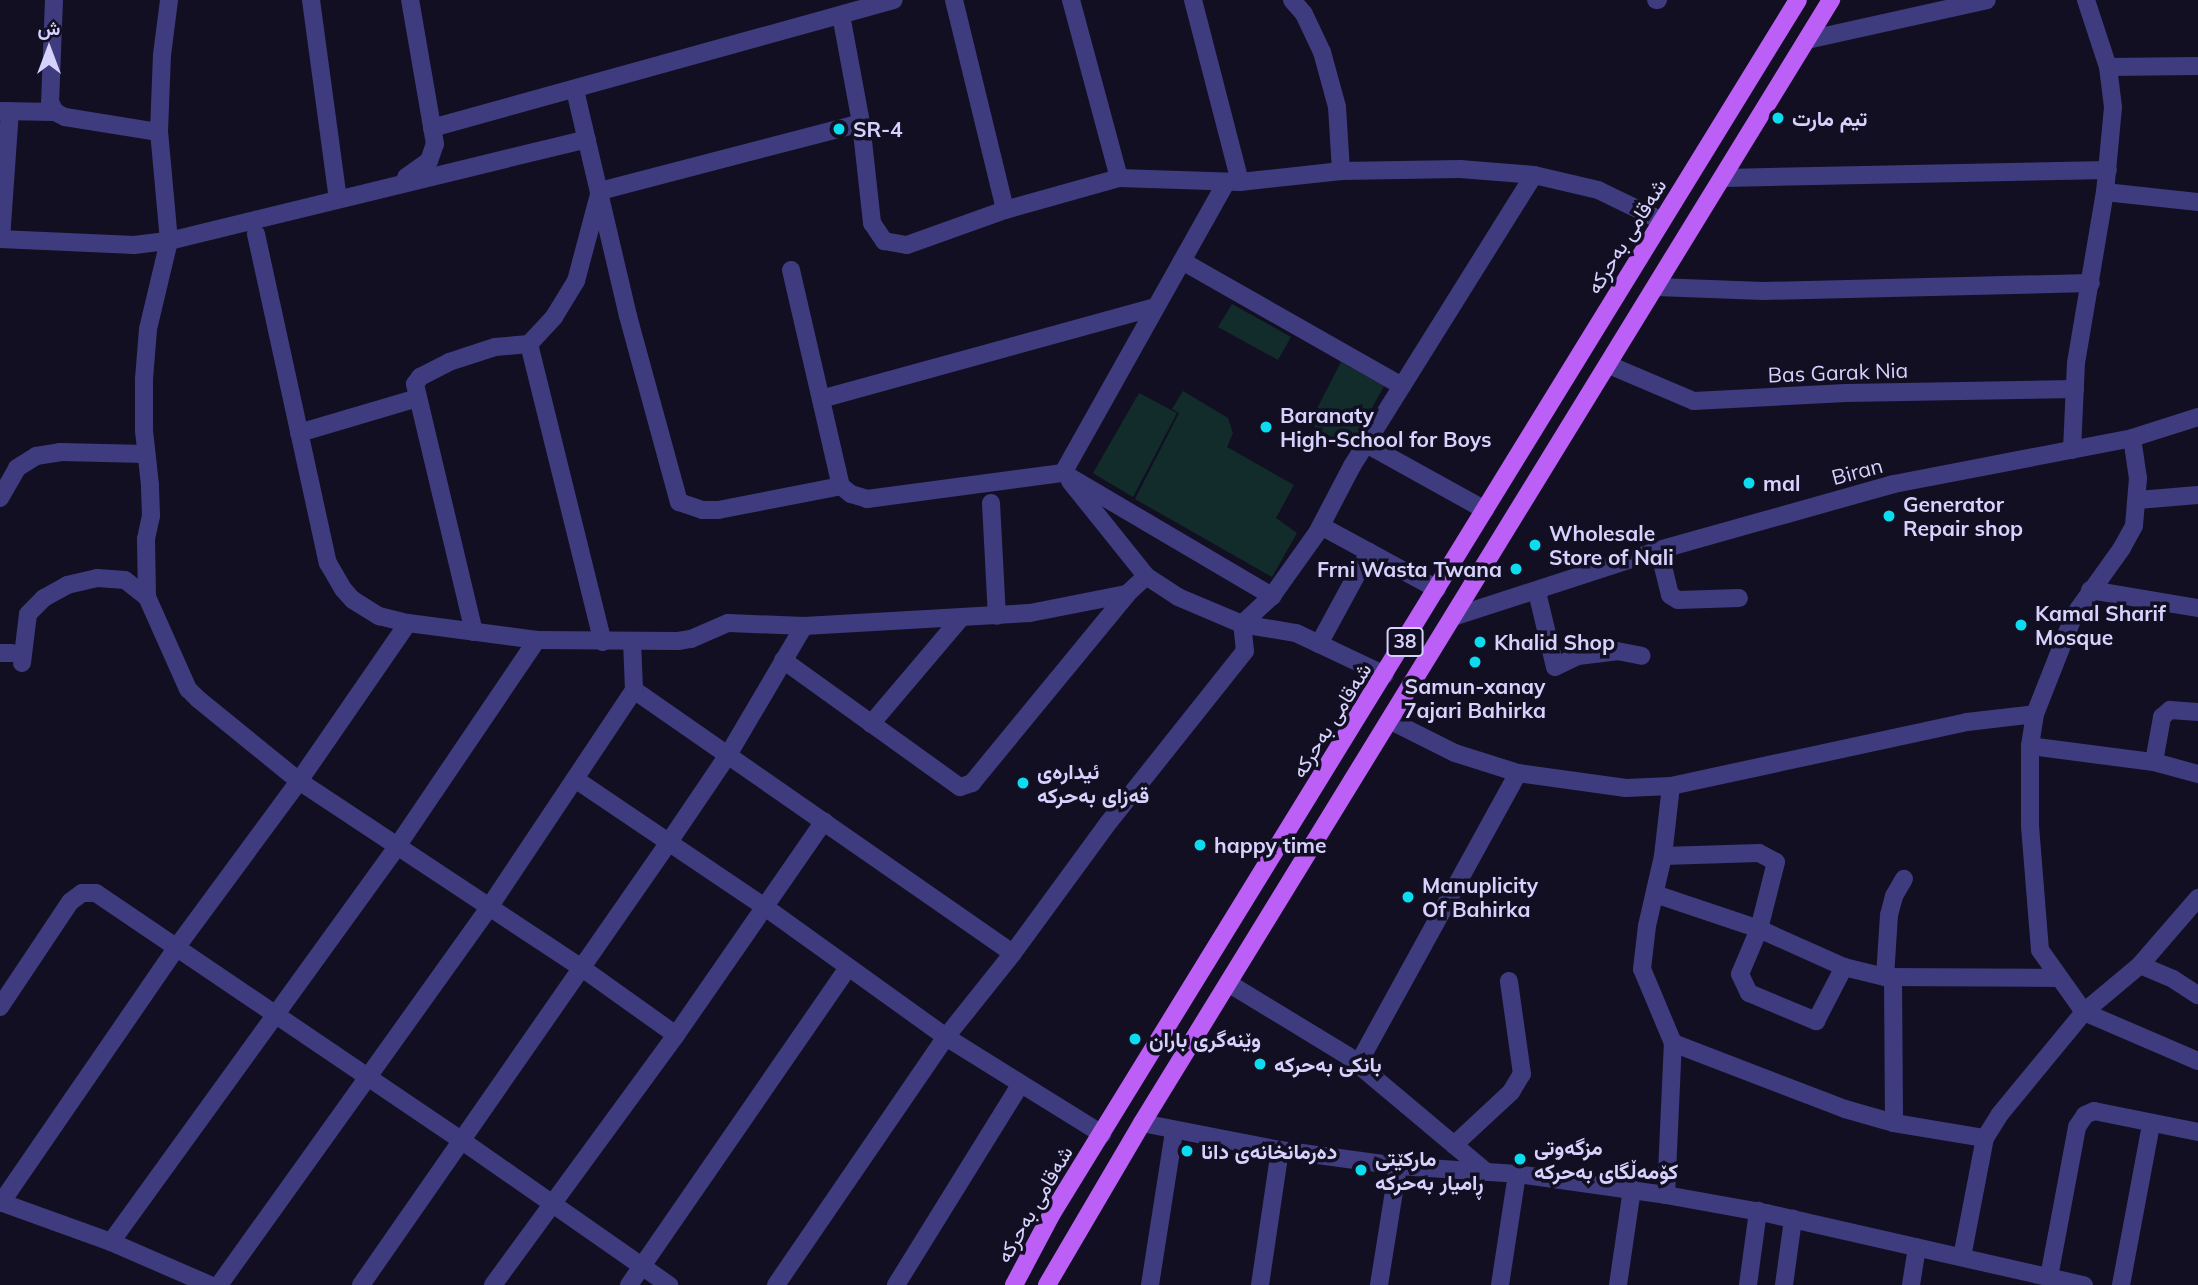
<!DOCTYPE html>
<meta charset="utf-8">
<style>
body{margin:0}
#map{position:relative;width:2198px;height:1285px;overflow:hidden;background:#120f22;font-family:Mulish,Vazirmatn,sans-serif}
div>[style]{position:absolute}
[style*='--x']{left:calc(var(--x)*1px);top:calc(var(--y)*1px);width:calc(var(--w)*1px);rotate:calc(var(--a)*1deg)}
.green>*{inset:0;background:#122c2b}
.street>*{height:18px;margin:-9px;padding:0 9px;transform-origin:9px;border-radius:9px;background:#3e3c7f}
.primary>*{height:18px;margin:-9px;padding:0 9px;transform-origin:9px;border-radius:9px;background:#bc5ff7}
.dots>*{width:19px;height:19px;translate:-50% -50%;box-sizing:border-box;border:4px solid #120f22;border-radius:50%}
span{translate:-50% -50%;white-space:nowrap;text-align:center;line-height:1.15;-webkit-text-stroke:7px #120f22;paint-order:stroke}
.shield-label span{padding:2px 5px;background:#120f22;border:2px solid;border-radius:5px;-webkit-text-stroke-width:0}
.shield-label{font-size:19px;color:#d7d2fd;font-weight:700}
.poi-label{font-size:21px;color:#d7d2fd;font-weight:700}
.left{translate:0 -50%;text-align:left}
.right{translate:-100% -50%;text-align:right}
.street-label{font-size:21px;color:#d7d2fd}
.north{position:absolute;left:14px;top:14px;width:70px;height:70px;-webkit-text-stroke:5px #120f22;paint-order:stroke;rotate:0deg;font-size:19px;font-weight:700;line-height:28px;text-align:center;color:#d7d2fd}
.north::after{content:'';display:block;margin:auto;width:24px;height:32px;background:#d7d2fd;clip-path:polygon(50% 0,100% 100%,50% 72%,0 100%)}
</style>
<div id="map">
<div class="green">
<i style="clip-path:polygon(1232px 304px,1291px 337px,1278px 360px,1218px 327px)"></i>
<i style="clip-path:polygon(1341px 362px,1384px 386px,1350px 448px,1309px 424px)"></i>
<i style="clip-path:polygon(1183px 391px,1228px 418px,1233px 433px,1227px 447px,1294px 485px,1276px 518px,1297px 533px,1272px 577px,1135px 499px,1179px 413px,1172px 409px)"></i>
<i style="clip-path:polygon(1139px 393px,1177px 413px,1133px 497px,1093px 473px)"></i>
</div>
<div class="street">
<i style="--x:54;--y:0;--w:102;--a:92.2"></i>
<i style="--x:50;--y:102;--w:11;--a:63"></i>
<i style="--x:311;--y:0;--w:201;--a:82.3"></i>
<i style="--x:954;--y:0;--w:216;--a:76.3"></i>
<i style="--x:1071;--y:0;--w:184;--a:74.9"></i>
<i style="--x:1193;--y:0;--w:188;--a:75.5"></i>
<i style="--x:1292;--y:0;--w:18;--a:49"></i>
<i style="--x:1304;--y:14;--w:42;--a:64.7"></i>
<i style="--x:1322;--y:52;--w:57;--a:74.7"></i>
<i style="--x:1337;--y:107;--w:64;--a:86.4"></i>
<i style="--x:1656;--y:0;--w:2;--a:0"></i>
<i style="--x:841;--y:15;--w:110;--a:79.5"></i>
<i style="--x:861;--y:123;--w:101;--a:83.7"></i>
<i style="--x:872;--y:223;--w:22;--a:56"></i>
<i style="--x:884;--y:241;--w:23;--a:10"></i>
<i style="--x:907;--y:245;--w:104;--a:-19.7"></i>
<i style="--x:1005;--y:210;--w:118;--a:-15.7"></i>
<i style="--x:1119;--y:178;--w:121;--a:1.9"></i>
<i style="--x:1240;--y:182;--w:102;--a:-6.2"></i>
<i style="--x:1341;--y:171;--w:119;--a:-1"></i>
<i style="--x:1460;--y:169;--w:74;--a:4.6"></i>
<i style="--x:1534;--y:175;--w:66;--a:13.2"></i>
<i style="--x:1598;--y:190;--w:71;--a:25.8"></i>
<i style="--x:1807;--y:40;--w:184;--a:-12.5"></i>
<i style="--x:2108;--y:67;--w:90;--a:-0.6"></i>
<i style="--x:575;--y:90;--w:232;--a:76.8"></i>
<i style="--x:628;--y:316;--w:193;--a:74.7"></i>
<i style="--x:679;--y:502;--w:24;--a:19"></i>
<i style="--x:702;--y:510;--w:16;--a:0"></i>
<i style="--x:718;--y:510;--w:125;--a:-11"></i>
<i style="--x:0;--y:111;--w:55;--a:1"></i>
<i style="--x:55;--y:112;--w:11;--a:27"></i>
<i style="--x:65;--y:117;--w:95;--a:9.1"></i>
<i style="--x:432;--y:128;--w:479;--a:-15.5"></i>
<i style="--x:406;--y:177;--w:28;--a:-35"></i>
<i style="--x:429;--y:161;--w:18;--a:-71"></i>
<i style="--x:435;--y:144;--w:146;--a:-99.8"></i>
<i style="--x:1724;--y:178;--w:384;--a:-1.2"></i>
<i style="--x:2105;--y:192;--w:94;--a:6.1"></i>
<i style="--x:256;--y:234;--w:337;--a:77.7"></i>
<i style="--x:328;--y:563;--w:30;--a:60"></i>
<i style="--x:343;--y:589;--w:15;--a:48"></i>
<i style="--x:353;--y:600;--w:31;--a:32"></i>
<i style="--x:379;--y:616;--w:30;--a:14"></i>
<i style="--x:408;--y:623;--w:130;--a:7.5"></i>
<i style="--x:537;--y:640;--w:141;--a:0.4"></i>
<i style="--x:678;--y:641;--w:13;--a:-9"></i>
<i style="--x:691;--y:639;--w:40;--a:-23.4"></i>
<i style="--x:728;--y:623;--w:76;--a:2.3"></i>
<i style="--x:804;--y:626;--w:226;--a:-3.3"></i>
<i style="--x:1030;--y:613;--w:99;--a:-11.1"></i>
<i style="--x:1127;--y:594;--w:26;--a:-43"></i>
<i style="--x:1146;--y:576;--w:38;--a:33"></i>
<i style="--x:1178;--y:597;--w:69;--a:22.9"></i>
<i style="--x:1242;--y:624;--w:55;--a:9.5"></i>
<i style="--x:1296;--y:633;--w:98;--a:25.3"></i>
<i style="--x:0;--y:239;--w:134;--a:2.6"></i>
<i style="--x:134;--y:245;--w:35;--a:-7"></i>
<i style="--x:169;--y:241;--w:430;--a:-13.7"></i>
<i style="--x:1;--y:239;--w:128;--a:-86"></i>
<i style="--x:1182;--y:261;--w:253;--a:29.6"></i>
<i style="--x:791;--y:270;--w:222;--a:77"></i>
<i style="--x:841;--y:486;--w:13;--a:39"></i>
<i style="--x:851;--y:494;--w:17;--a:17"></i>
<i style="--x:867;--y:499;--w:198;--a:-7.6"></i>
<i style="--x:1063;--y:473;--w:243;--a:30.5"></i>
<i style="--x:1657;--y:287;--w:106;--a:2.2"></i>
<i style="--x:1763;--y:291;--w:328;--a:-1.4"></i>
<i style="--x:529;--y:344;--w:307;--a:76.1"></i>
<i style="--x:1609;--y:365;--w:92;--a:23"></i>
<i style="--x:1694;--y:401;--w:152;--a:-3"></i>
<i style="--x:1846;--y:393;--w:229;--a:-1"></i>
<i style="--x:821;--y:399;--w:347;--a:-15.4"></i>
<i style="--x:299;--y:433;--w:124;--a:-16.4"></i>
<i style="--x:2132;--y:438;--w:40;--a:81.5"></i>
<i style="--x:2138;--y:478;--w:48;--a:94.8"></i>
<i style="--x:2134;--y:526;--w:25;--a:119"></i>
<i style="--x:2122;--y:548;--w:82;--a:125.6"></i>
<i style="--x:2074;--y:615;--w:106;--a:111.5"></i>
<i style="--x:2035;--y:714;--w:32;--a:99"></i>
<i style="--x:2030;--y:746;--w:80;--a:90"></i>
<i style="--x:2030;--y:826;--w:124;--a:85.4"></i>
<i style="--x:2040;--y:950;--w:76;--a:54.6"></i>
<i style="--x:2084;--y:1012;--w:124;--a:23.3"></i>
<i style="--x:1366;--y:444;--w:136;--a:29"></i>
<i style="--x:2072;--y:450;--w:87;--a:-87.4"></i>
<i style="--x:2076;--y:363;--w:173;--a:-80.4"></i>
<i style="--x:2105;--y:192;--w:85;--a:-84.6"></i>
<i style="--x:2113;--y:107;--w:40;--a:-97.1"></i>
<i style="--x:2108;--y:67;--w:71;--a:-108.2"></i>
<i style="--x:1063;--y:473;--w:334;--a:-60.7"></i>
<i style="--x:1070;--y:481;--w:122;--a:51.3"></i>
<i style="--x:0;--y:498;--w:34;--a:-60"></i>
<i style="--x:17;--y:468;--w:22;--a:-32"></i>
<i style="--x:36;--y:456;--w:24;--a:-9"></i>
<i style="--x:60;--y:452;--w:86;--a:1.3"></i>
<i style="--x:2138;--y:500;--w:60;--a:-4.8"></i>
<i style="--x:991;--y:503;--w:113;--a:87"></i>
<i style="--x:1321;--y:526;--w:132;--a:28.5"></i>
<i style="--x:1659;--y:550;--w:46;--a:76.3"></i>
<i style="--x:1670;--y:595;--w:9;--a:32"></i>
<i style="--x:1678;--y:600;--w:61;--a:-1.9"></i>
<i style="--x:2090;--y:590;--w:109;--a:9.5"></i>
<i style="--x:1537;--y:592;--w:77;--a:76.5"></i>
<i style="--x:1555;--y:667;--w:25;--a:-26"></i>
<i style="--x:1578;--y:656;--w:39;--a:-7"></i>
<i style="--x:1617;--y:651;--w:25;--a:11"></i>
<i style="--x:147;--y:597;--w:58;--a:-91"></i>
<i style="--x:146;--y:539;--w:24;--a:-78"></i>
<i style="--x:151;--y:516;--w:31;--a:-92"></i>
<i style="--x:150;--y:485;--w:54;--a:-96.3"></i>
<i style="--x:144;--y:431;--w:52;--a:-90"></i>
<i style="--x:144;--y:379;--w:50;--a:-85.4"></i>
<i style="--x:148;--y:329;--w:90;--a:-76.6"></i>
<i style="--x:169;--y:241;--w:109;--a:-95.2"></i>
<i style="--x:159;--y:132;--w:77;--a:-87.8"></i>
<i style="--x:162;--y:55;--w:55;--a:-82.7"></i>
<i style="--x:1453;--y:617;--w:217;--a:-18"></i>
<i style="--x:1659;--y:550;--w:244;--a:-15.7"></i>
<i style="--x:1894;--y:484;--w:242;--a:-10.9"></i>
<i style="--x:2132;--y:438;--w:69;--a:-17.7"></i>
<i style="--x:474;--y:632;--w:255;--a:-103.4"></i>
<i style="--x:415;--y:384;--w:9;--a:-54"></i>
<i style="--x:420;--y:377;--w:33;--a:-27"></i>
<i style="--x:449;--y:362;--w:48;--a:-18.1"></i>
<i style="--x:495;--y:347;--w:34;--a:-5"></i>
<i style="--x:529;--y:344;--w:37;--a:-47"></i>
<i style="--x:554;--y:317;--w:42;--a:-58.6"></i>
<i style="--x:576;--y:281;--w:93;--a:-75.1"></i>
<i style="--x:600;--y:191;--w:270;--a:-14.6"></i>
<i style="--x:1319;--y:644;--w:105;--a:-61.5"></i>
<i style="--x:0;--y:653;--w:12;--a:0"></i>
<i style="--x:783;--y:660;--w:218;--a:35.7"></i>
<i style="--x:960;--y:787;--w:13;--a:-18"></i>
<i style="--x:972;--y:783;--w:244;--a:-50.6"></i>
<i style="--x:22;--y:663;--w:49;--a:-83"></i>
<i style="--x:28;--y:614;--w:23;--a:-45"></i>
<i style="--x:44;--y:598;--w:26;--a:-29"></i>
<i style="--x:67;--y:585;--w:31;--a:-13"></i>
<i style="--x:97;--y:578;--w:28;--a:4"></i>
<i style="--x:125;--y:580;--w:28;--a:38"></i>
<i style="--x:147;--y:597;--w:101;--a:66"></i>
<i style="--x:188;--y:689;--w:14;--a:45"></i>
<i style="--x:198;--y:699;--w:130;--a:39.1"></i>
<i style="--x:299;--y:781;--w:339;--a:33.5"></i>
<i style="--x:582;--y:968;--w:115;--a:35.5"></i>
<i style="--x:634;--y:690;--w:461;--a:34.8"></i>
<i style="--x:1391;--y:721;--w:72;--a:26.6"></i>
<i style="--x:1455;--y:753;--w:66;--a:17.6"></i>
<i style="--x:1518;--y:773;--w:109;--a:7.9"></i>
<i style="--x:1626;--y:788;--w:45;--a:-2.5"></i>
<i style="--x:1671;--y:786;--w:303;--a:-12.2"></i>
<i style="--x:1967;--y:722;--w:68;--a:-6.7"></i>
<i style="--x:871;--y:724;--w:139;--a:-49.7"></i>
<i style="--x:2030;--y:746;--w:125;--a:7.4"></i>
<i style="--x:2154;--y:762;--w:46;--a:15.3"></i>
<i style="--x:2154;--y:762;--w:46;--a:-79.9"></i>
<i style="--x:2162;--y:717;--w:11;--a:-41"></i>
<i style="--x:2170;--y:710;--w:28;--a:4"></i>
<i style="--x:575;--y:779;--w:229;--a:34"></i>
<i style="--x:765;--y:907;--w:223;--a:35.7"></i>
<i style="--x:946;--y:1037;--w:184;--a:31.9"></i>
<i style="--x:1663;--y:856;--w:96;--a:-1.8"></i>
<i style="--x:1759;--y:853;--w:19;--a:28"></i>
<i style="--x:1776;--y:862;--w:69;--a:104.2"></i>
<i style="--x:1759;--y:929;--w:49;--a:112.9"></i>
<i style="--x:1740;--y:974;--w:21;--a:65"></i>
<i style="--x:1749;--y:993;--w:73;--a:22.7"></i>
<i style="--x:1816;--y:1021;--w:61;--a:-62.6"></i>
<i style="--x:1655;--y:894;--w:110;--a:18.6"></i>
<i style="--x:1759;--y:929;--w:93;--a:24.1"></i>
<i style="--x:1844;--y:967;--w:42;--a:13.7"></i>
<i style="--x:1885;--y:977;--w:174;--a:0.3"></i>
<i style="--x:2140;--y:965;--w:36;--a:23"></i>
<i style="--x:2173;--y:979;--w:30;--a:33"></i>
<i style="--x:1885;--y:977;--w:62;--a:-86.3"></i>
<i style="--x:1889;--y:915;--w:20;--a:-75"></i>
<i style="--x:1894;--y:896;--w:20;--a:-60"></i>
<i style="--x:1893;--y:978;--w:145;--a:89.6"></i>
<i style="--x:1228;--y:983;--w:140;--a:31.3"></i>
<i style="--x:1348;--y:1056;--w:180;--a:40"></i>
<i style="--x:0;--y:1007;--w:126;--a:-56.3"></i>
<i style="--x:70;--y:902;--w:15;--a:-37"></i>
<i style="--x:82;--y:893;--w:14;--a:0"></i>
<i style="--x:96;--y:893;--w:441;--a:34.1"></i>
<i style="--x:461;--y:1140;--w:254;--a:34.9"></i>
<i style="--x:1673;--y:1043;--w:184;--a:21"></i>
<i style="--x:1845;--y:1109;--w:51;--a:15.9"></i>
<i style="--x:1894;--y:1123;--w:92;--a:9.4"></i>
<i style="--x:1358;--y:1064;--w:332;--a:-61.2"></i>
<i style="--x:1142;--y:1123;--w:141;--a:11.1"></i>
<i style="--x:1280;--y:1150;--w:119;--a:7.7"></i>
<i style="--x:1398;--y:1166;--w:119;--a:3.8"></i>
<i style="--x:1517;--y:1174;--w:150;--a:8"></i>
<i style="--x:1666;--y:1195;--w:102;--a:10.2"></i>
<i style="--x:1766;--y:1213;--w:326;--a:12.8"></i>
<i style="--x:1454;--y:1145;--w:78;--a:-42.9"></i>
<i style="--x:1511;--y:1092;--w:21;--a:-59"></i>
<i style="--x:1522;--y:1074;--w:94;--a:-98"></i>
<i style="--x:1666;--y:1195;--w:152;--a:-87.4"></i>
<i style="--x:1673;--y:1043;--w:80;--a:-112.7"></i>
<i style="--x:1642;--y:969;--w:43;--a:-83.4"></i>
<i style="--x:1647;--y:926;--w:72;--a:-77.1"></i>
<i style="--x:1663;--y:856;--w:70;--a:-83.5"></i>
<i style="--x:0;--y:1202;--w:118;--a:19.8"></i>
<i style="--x:111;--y:1242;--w:108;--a:23.5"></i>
<i style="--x:1;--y:1203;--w:309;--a:-55.5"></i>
<i style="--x:176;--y:948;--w:207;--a:-53.6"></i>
<i style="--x:299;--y:781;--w:192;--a:-55.4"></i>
<i style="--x:111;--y:1242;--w:490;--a:-54.1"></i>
<i style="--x:398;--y:845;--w:248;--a:-55.9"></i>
<i style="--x:1962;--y:1257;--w:121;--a:-79.1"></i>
<i style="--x:1985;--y:1138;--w:28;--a:-58"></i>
<i style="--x:2000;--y:1114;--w:132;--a:-50.5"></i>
<i style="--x:2084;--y:1012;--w:73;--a:-40"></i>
<i style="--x:2140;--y:965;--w:89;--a:-49.1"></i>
<i style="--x:2049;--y:1277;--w:153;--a:-79.4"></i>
<i style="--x:2077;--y:1127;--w:14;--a:-56"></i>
<i style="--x:2085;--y:1115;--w:10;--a:-24"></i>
<i style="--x:2094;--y:1111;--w:106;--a:11.4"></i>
<i style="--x:219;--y:1285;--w:466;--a:-54.4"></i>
<i style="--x:490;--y:906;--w:260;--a:-56.3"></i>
<i style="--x:634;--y:690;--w:49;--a:-92.3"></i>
<i style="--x:361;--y:1285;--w:540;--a:-55.19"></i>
<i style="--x:669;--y:842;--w:105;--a:-55.9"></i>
<i style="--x:728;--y:755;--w:150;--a:-59.5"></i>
<i style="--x:493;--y:1285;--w:310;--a:-53.8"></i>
<i style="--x:676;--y:1035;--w:260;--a:-55.3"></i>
<i style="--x:629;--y:1285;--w:385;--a:-55.4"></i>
<i style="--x:776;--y:1285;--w:301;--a:-55.6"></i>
<i style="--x:946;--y:1037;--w:107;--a:-51.4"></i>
<i style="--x:1013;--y:953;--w:162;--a:-53.8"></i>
<i style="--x:1109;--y:822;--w:218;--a:-51.5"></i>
<i style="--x:1245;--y:651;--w:27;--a:-96"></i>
<i style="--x:1242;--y:624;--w:41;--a:-43"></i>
<i style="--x:1272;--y:596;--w:77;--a:-54.5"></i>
<i style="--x:1317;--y:533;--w:76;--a:-62.4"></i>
<i style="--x:1352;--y:466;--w:343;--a:-58"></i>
<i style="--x:896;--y:1285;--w:235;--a:-58.2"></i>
<i style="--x:1150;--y:1285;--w:156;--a:-81.1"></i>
<i style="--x:1260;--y:1285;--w:136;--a:-81.6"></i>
<i style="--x:1379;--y:1285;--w:121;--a:-80.9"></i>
<i style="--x:1500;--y:1285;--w:112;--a:-81.3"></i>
<i style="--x:1618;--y:1285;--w:97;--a:-81.7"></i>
<i style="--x:1748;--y:1285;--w:75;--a:-82.3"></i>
<i style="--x:1784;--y:1285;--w:67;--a:-82.2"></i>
<i style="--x:1911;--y:1285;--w:38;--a:-81"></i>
<i style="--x:2121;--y:1285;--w:164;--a:-79.4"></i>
</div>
<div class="primary">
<i style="--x:1014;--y:1285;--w:79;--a:-62.1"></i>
<i style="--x:1051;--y:1215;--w:1426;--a:-58.42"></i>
<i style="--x:1047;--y:1285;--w:188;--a:-59.6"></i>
<i style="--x:1142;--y:1123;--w:1318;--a:-58.47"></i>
</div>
<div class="dots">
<i style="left:1778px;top:118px;background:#0ddbef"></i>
<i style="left:839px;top:129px;background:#0ddbef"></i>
<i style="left:1266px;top:427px;background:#0ddbef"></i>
<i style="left:1749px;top:483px;background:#0ddbef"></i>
<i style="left:1889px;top:516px;background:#0ddbef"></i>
<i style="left:1535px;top:545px;background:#0ddbef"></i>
<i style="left:1516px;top:569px;background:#0ddbef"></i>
<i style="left:2021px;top:625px;background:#0ddbef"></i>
<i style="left:1480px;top:642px;background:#0ddbef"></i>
<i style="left:1475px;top:662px;background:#0ddbef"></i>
<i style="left:1023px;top:783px;background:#0ddbef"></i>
<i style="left:1200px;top:845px;background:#0ddbef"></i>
<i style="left:1408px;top:897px;background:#0ddbef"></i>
<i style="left:1135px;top:1039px;background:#0ddbef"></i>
<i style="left:1260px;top:1064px;background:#0ddbef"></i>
<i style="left:1187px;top:1151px;background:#0ddbef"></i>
<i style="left:1520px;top:1159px;background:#0ddbef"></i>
<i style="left:1361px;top:1170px;background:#0ddbef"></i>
</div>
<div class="shield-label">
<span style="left:1405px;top:642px">38</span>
</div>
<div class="poi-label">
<span class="left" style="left:1792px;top:118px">تيم مارت</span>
<span class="left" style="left:853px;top:129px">SR-4</span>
<span class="left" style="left:1280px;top:427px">Baranaty<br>High-School for Boys</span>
<span class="left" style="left:1763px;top:483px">mal</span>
<span class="left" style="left:1903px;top:516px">Generator<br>Repair shop</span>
<span class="left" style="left:1549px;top:545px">Wholesale<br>Store of Nali</span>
<span class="right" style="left:1502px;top:569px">Frni Wasta Twana</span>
<span class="left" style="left:2035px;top:625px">Kamal Sharif<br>Mosque</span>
<span class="left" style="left:1494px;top:642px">Khalid Shop</span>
<span style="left:1475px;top:698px">Samun-xanay<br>7ajari Bahirka</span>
<span class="left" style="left:1037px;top:783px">ئیدارەی<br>قەزای بەحرکە</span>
<span class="left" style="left:1214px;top:845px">happy time</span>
<span class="left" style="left:1422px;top:897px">Manuplicity<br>Of Bahirka</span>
<span class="left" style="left:1149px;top:1039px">وێنەگری باران</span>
<span class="left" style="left:1274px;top:1064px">بانکی بەحرکە</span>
<span class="left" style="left:1534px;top:1159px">مزگەوتی<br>کۆمەڵگای بەحرکە</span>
<span class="left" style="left:1201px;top:1151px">دەرمانخانەی دانا</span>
<span class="left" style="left:1375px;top:1170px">مارکێتی<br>ڕامیار بەحرکە</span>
</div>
<div class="street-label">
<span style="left:1626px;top:236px;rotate:-58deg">شەقامی بەحرکە</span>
<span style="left:1838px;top:372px;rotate:-2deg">Bas Garak Nia</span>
<span style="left:1857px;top:471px;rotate:-15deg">Biran</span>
<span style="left:1331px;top:720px;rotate:-58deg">شەقامی بەحرکە</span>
<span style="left:1034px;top:1204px;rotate:-60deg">شەقامی بەحرکە</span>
</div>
<div class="north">ش</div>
</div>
